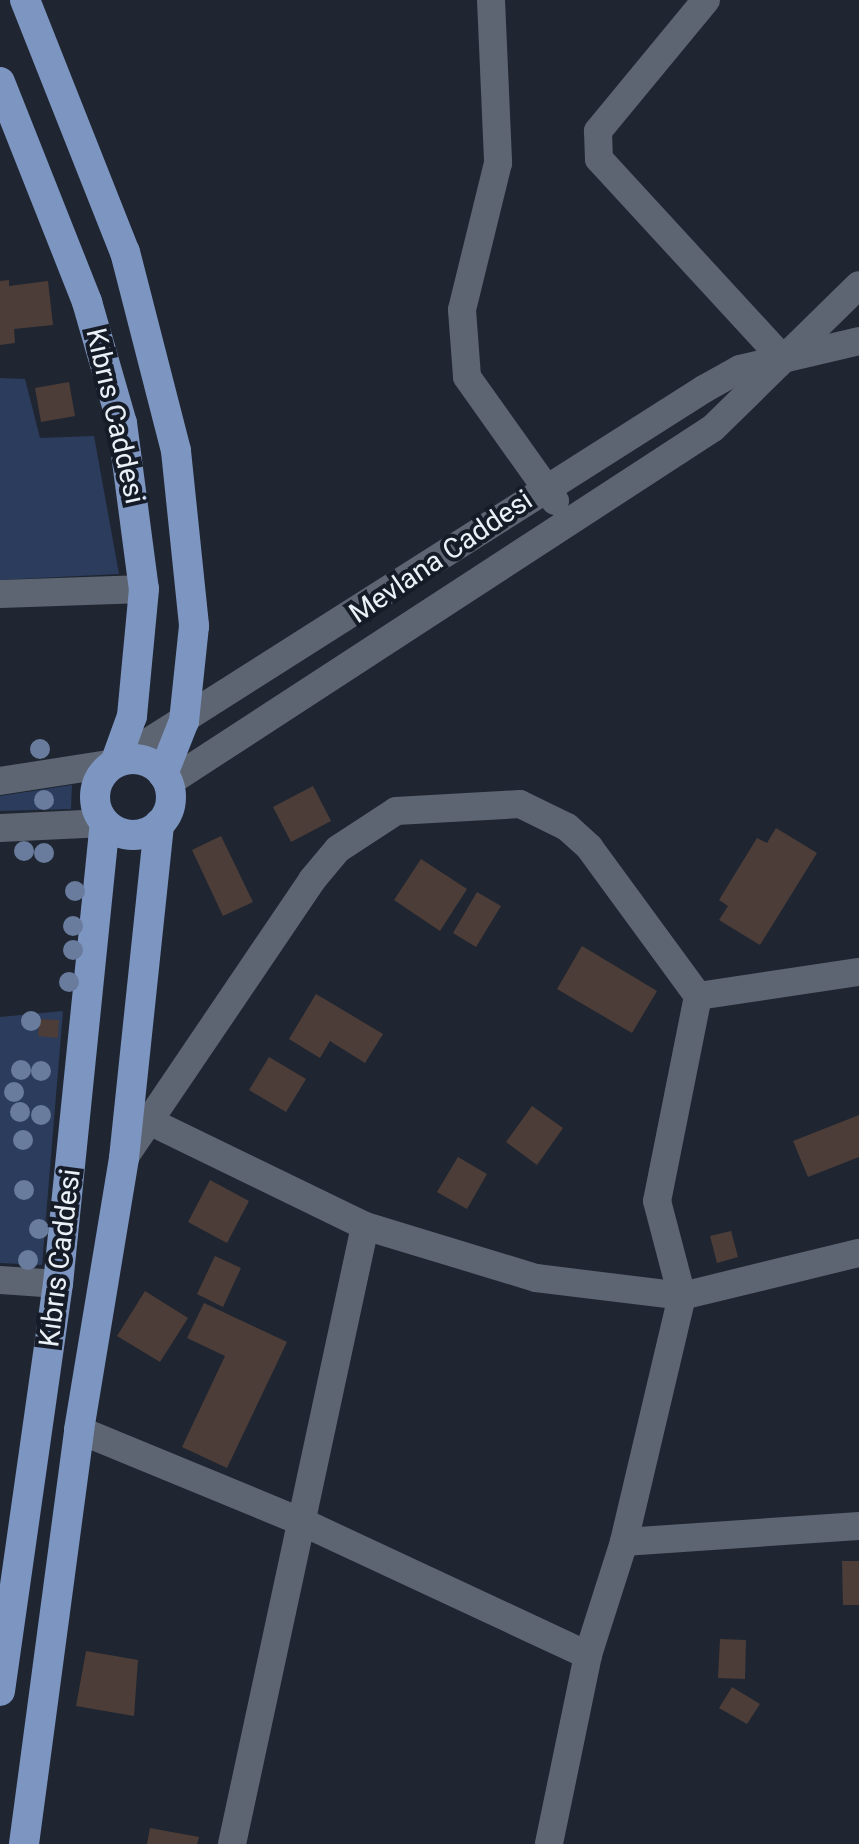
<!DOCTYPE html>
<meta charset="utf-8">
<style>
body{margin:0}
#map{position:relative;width:859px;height:1844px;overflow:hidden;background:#1f2631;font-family:Roboto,sans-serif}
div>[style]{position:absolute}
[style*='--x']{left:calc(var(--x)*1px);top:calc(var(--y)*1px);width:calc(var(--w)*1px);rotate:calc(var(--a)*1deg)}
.green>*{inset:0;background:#2b3c5c}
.building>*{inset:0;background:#4c3d38}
.minor>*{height:28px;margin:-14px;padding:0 14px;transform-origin:14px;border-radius:14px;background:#5e6572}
.major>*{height:30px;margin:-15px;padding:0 15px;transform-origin:15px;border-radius:15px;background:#7d95c1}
.major>.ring{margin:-15px;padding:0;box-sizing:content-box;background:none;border:30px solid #7d95c1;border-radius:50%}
.trees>*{width:20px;height:20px;margin:-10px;border-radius:50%;background:#697c9d}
span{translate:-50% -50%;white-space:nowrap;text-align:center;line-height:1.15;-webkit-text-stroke:8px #161c27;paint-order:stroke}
.street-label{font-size:28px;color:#ebf0f7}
</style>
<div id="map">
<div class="green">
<i style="clip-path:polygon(0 378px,25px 379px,40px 438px,94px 436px,119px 574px,0 580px)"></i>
<i style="clip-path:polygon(72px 785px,71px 809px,0 811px,0 796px)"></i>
<i style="clip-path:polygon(63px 1011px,42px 1265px,0 1263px,0 1017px)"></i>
</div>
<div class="building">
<i style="clip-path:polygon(9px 280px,9px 286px,48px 281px,53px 325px,14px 329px,15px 343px,0 345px,0 281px)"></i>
<i style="clip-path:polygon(69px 382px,75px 416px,41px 422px,35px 388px)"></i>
<i style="clip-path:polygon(313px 786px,331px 821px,291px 842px,273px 807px)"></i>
<i style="clip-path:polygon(776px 828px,817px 853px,760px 945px,719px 920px,728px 906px,719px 900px,757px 838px,767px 843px)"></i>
<i style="clip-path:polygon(221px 836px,253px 902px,223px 916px,192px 850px)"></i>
<i style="clip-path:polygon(421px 859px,467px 889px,440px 931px,394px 900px)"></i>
<i style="clip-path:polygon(477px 892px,501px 906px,476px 947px,453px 933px)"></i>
<i style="clip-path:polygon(582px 946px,657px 991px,632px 1033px,557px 989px)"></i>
<i style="clip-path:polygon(316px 994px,383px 1034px,365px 1063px,330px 1041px,320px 1058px,289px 1039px)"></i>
<i style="clip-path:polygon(39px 1019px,59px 1020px,58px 1038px,38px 1036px)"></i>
<i style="clip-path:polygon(269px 1057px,306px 1079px,286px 1112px,249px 1090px)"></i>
<i style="clip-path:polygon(532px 1106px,563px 1128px,537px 1165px,506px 1142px)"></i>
<i style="clip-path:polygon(859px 1115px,859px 1157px,808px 1177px,793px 1141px)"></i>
<i style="clip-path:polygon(458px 1157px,487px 1174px,467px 1209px,437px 1192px)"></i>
<i style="clip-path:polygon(210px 1180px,249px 1201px,227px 1243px,188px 1222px)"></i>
<i style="clip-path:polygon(731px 1231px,738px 1257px,717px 1263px,710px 1236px)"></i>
<i style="clip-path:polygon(215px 1256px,241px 1268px,223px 1307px,197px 1294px)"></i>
<i style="clip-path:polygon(145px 1291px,188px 1318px,160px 1362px,117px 1336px)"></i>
<i style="clip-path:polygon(204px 1303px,287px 1342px,227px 1468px,182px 1447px,225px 1356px,187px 1338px)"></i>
<i style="clip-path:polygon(842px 1561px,859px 1561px,859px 1605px,843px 1605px)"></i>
<i style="clip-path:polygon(720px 1639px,746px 1640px,745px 1679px,718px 1678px)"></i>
<i style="clip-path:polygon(86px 1651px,138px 1660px,134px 1716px,76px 1706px)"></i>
<i style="clip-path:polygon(732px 1687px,760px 1704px,747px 1724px,719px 1708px)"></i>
<i style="clip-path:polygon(150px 1828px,199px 1837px,197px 1844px,147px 1844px)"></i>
</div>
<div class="minor">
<i style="--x:491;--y:0;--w:163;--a:87.5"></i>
<i style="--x:498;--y:163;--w:151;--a:103.8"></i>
<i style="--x:462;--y:310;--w:67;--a:85.7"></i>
<i style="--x:467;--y:377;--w:152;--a:54.6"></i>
<i style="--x:706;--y:0;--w:170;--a:129.5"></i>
<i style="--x:598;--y:131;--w:28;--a:88"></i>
<i style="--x:599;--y:159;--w:269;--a:47.4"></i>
<i style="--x:0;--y:594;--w:144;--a:-2"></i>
<i style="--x:0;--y:781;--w:116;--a:-8.9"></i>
<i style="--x:115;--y:763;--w:698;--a:-32.41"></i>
<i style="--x:704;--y:389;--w:41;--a:-29.1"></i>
<i style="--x:740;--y:369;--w:122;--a:-13.2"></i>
<i style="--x:168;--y:783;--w:650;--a:-33.08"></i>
<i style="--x:713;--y:428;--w:204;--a:-44.4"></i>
<i style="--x:0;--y:828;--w:105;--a:-2.7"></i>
<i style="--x:698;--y:996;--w:163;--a:-8.5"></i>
<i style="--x:149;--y:1121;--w:240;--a:25.9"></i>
<i style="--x:365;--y:1226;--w:179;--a:16.9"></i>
<i style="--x:536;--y:1278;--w:147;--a:7"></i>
<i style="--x:682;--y:1296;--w:182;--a:-13.7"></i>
<i style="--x:124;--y:1158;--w:336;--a:-55.9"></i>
<i style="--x:312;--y:880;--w:40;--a:-50"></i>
<i style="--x:338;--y:849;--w:69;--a:-33.2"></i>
<i style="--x:396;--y:811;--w:124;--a:-3.2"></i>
<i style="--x:520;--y:804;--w:52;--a:26.1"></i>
<i style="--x:567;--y:827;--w:30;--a:42"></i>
<i style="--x:589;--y:847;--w:185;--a:53.8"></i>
<i style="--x:698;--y:996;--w:209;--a:101.3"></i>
<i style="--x:657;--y:1201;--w:98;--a:75.3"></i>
<i style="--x:682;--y:1296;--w:253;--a:103.3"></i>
<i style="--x:624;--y:1542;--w:119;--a:107.7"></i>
<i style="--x:588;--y:1655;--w:193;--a:101.7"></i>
<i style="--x:0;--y:1280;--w:58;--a:3.9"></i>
<i style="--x:79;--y:1430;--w:239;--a:22.4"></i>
<i style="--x:300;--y:1521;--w:318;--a:25"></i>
<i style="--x:624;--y:1542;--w:236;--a:-3.9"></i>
<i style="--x:232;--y:1844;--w:632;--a:-77.85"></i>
</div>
<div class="major">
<i style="--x:25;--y:0;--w:271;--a:68.4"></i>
<i style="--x:125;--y:252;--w:205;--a:75.6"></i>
<i style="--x:176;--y:451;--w:176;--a:84.1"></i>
<i style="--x:194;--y:626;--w:96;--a:96"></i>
<i style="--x:184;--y:721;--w:57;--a:111.6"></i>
<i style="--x:0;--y:82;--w:237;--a:68.4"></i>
<i style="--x:87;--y:302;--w:126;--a:73.9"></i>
<i style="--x:122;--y:423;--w:167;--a:82.5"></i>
<i style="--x:144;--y:589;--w:128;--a:95.4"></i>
<i style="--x:132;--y:716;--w:50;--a:109.9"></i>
<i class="ring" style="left:95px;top:759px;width:46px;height:46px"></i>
<i style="--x:0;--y:1691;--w:411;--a:-81.9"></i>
<i style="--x:58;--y:1284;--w:463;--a:-84.2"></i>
<i style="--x:24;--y:1844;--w:418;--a:-82.4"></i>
<i style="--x:79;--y:1430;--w:276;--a:-80.6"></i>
<i style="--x:124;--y:1158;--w:336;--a:-84"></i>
</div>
<div class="trees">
<i style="left:40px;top:749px"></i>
<i style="left:44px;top:800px"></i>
<i style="left:24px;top:851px"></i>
<i style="left:44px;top:853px"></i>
<i style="left:75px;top:891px"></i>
<i style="left:73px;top:926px"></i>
<i style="left:73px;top:950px"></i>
<i style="left:69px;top:982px"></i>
<i style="left:31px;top:1021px"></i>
<i style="left:21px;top:1070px"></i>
<i style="left:41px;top:1071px"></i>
<i style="left:14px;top:1092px"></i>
<i style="left:20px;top:1112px"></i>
<i style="left:41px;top:1115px"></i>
<i style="left:23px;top:1140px"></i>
<i style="left:24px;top:1190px"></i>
<i style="left:39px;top:1229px"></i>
<i style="left:28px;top:1260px"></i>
</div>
<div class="street-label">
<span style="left:115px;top:416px;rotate:77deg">Kıbrıs Caddesi</span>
<span style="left:441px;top:557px;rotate:-34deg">Mevlana Caddesi</span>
<span style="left:60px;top:1258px;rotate:-83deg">Kıbrıs Caddesi</span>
</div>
</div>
